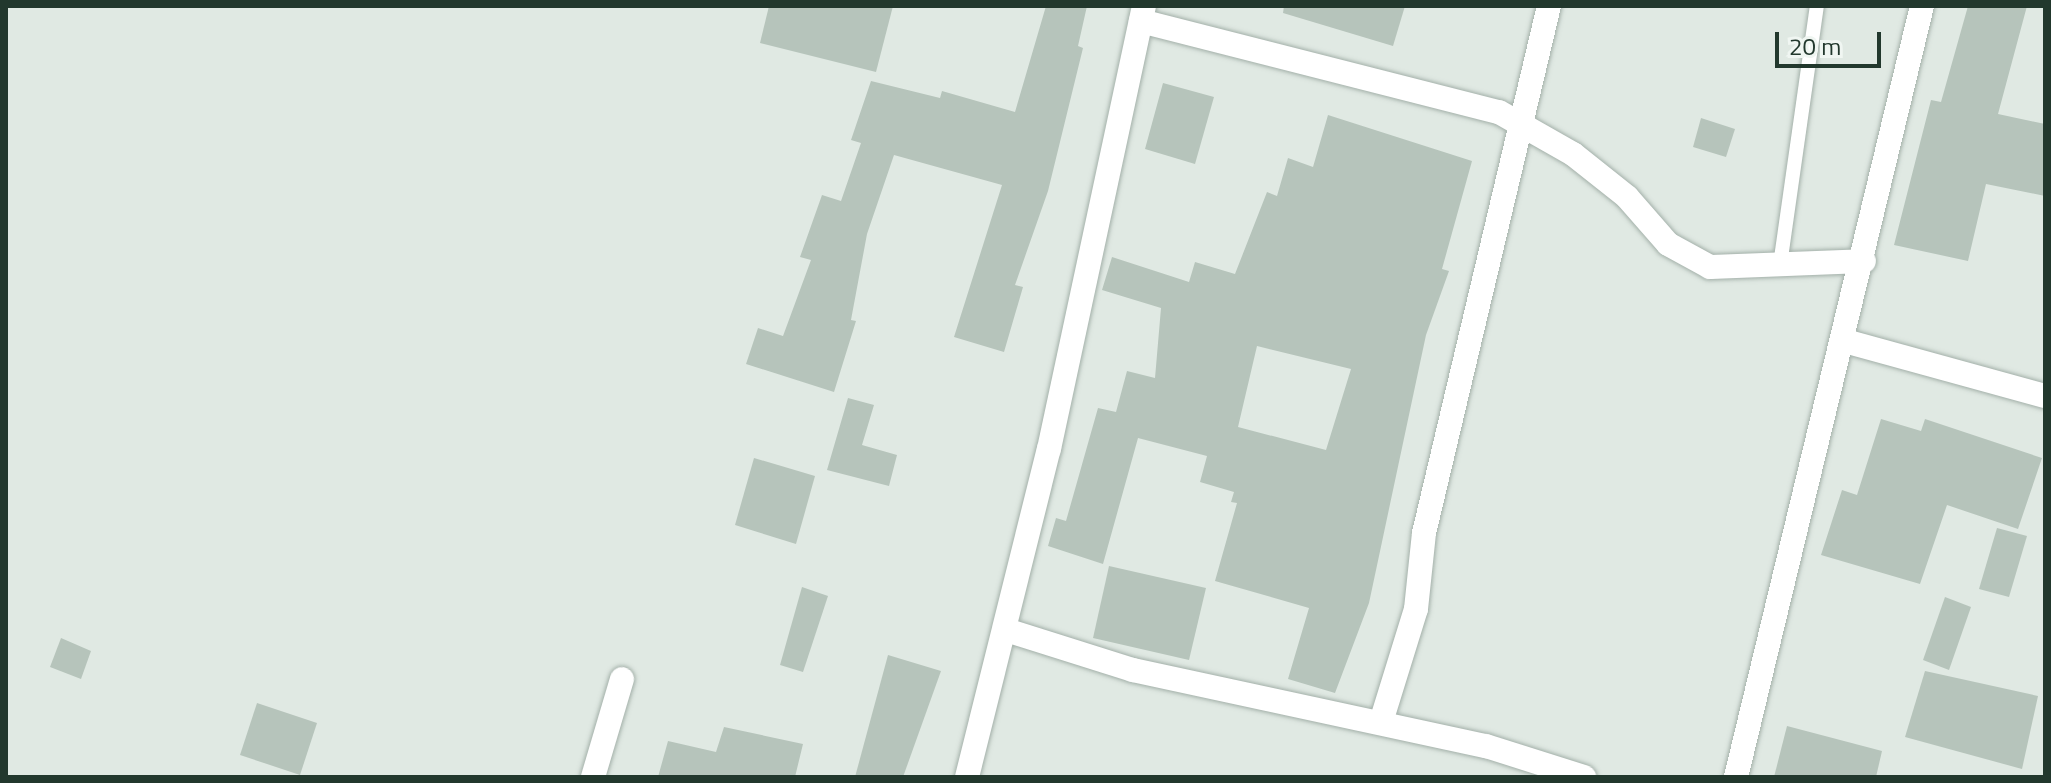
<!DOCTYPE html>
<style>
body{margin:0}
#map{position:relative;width:2051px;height:783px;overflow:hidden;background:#e0e9e3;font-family:"Titillium Web",sans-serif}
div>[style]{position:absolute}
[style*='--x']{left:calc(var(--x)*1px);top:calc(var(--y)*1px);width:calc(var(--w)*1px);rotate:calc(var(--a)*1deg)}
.building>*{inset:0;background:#b6c4bb}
.roads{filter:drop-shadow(0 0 2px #a3b0a9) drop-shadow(0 0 2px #a3b0a9)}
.service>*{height:14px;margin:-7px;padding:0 7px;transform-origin:7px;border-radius:7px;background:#fff}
.minor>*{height:24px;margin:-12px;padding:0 12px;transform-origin:12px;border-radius:12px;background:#fff}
span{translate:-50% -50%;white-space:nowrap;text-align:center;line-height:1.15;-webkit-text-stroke:6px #f0f6f2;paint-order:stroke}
.frame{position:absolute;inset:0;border:8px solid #22382d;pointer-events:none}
.scale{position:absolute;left:1775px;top:32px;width:106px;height:36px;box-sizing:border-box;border:4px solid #22382d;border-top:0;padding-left:10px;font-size:24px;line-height:28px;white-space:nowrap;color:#22382d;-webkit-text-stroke:6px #f0f6f2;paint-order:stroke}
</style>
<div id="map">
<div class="building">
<i style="clip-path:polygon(769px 6px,893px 6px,876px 72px,760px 43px)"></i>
<i style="clip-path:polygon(1046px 6px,1087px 6px,1078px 46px,1083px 48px,1048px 191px,1015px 285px,1023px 287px,1004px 352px,954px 337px,1002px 185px,894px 155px,867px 234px,851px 320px,856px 321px,834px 392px,746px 364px,758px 328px,783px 336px,811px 260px,800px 257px,822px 195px,841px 201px,861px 143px,851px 140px,871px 81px,940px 98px,942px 91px,1015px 112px)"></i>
<i style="clip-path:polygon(1284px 6px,1405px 6px,1393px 46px,1283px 13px)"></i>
<i style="clip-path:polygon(1968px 6px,2027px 6px,1998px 114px,2045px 124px,2045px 196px,1986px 184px,1968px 261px,1894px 245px,1931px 100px,1941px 102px)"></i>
<i style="clip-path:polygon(1163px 83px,1214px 97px,1195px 164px,1145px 149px)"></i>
<i style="clip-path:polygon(evenodd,1328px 115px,1472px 161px,1442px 269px,1449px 271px,1426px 335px,1369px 603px,1335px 693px,1288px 679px,1309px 608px,1215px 581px,1237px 503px,1231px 502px,1234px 492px,1200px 482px,1207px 456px,1138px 438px,1103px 564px,1048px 546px,1056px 518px,1066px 521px,1098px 408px,1116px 412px,1127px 371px,1155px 378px,1161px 308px,1102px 290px,1112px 257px,1189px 282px,1195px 262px,1235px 274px,1267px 192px,1277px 196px,1288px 158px,1313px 167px,1328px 115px,1257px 346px,1351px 369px,1326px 450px,1238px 427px,1257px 346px)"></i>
<i style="clip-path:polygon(1701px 118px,1735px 129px,1726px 157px,1693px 147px)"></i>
<i style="clip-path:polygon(848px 398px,874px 405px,862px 445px,897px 455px,889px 486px,827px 470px)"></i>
<i style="clip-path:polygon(1881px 419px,1921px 431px,1925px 419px,2042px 458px,2018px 529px,1947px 505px,1920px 584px,1821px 555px,1842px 490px,1857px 495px)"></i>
<i style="clip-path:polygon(754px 458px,815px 476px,796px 544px,735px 525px)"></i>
<i style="clip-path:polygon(1997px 528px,2027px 536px,2009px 597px,1979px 589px)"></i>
<i style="clip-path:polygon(1109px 566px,1206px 588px,1189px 660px,1093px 638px)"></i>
<i style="clip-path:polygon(802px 587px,828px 596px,803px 672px,780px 665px)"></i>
<i style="clip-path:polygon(1945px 597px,1971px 607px,1949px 670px,1923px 660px)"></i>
<i style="clip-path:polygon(61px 638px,91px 651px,81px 679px,50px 667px)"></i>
<i style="clip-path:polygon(888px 655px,941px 671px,903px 777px,855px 777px)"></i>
<i style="clip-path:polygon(1925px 671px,2038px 696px,2022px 769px,1905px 737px)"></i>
<i style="clip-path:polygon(257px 703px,317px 723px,300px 775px,240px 755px)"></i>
<i style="clip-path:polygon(1787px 726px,1882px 751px,1876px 777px,1774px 777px)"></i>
<i style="clip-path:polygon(724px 727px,803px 744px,795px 777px,658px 777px,668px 741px,716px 752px)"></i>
</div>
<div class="roads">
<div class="service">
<i style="--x:1780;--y:265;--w:262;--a:-81.9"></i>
</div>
<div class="minor">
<i style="--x:1141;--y:21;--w:369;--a:14.3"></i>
<i style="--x:1499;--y:112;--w:85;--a:29.6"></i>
<i style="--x:1573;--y:154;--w:69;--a:38.5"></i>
<i style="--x:1627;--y:197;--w:62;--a:48.9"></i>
<i style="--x:1668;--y:244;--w:48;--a:28.7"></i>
<i style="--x:1710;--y:267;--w:154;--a:-2.2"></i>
<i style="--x:1845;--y:341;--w:207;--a:15.4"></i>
<i style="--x:1006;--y:630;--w:133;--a:17.5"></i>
<i style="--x:1133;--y:670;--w:361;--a:12.2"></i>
<i style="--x:1486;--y:746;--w:103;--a:17.6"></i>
<i style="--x:1381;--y:722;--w:118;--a:-72.8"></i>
<i style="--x:1416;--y:609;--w:76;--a:-84"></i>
<i style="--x:1424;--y:533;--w:542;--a:-76.66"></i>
<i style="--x:593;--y:777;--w:102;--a:-73.5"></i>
<i style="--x:967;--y:777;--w:338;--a:-76"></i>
<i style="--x:1049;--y:449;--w:453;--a:-77.9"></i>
<i style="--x:1736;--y:777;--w:793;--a:-76.44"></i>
</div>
</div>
<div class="frame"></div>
<div class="scale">20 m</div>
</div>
